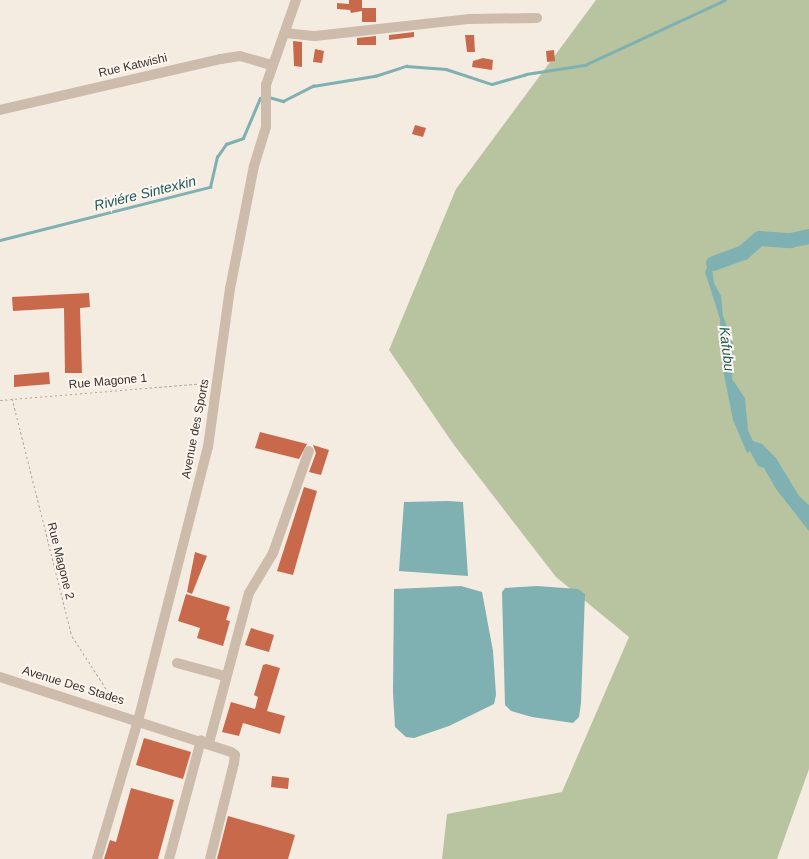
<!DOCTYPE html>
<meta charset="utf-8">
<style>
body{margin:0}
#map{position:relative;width:809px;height:859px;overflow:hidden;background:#f4ebe1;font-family:Arial,sans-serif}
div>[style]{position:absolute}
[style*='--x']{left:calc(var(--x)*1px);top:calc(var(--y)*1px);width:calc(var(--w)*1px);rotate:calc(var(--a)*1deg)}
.green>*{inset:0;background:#b8c4a0}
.water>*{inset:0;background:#7fb0b2}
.stream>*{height:2.5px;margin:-1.25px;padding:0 1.25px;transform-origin:1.25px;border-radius:1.25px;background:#7fb0b2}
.river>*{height:15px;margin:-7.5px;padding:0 7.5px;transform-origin:7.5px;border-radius:7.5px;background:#7fb0b2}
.building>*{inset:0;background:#c8694b}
.path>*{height:1px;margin-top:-0.5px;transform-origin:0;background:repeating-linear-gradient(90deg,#b9a596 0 2.5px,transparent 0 5px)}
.minor>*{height:10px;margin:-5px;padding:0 5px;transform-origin:5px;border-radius:5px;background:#cdbbac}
span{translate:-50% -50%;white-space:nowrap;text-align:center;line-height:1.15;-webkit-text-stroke:4px #fbf5ee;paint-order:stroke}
.street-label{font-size:12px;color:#3b302b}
.water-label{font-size:14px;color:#1f5a5e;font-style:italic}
</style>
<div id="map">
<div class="green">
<i style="clip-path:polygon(596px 0,809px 0,809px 769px,777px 859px,442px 859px,447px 814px,562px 792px,629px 637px,556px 577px,454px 445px,389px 350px,456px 189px)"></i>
</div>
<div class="water">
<i style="clip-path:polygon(723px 254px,735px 256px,737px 260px,714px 265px,712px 268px,714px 283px,721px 296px,723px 316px,733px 343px,732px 379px,745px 398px,748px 430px,753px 441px,762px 444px,776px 458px,799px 496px,809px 505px,809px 531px,776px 489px,764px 468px,758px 466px,750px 451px,747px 453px,733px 420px,722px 364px,720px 319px,705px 272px,710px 260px)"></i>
<i style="clip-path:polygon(448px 501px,463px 502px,468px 576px,399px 571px,404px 502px)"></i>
<i style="clip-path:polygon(461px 586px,482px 592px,493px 651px,496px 695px,494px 704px,449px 726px,414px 738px,406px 737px,395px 727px,393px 693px,394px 589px)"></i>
<i style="clip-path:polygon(537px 586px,578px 589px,585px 594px,581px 703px,579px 717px,573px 723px,532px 717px,511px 711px,505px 705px,502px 592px,505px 588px)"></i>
</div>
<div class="stream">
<i style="--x:269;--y:97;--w:15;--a:16"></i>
<i style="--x:283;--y:101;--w:34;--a:-27"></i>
<i style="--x:313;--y:86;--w:63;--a:-9.2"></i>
<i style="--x:375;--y:76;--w:33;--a:-18"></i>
<i style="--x:406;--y:66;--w:40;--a:4.3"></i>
<i style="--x:446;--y:69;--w:48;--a:18.1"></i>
<i style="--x:492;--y:84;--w:35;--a:-16"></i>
<i style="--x:526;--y:74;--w:60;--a:-8.7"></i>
<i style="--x:585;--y:65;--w:154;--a:-24.9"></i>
<i style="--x:0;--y:240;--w:217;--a:-14.2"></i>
<i style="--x:210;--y:187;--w:31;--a:-77"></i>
<i style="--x:217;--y:157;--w:16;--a:-55"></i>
<i style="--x:226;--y:144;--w:18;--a:-19"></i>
<i style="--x:243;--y:138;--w:43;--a:-67"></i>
<i style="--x:260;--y:98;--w:4;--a:-14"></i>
</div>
<div class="river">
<i style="--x:713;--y:263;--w:32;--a:-20"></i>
<i style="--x:743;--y:252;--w:21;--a:-41"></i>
<i style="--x:759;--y:238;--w:31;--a:4"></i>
<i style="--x:790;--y:240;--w:19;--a:-12"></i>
</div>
<div class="building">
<i style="clip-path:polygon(349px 0,362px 0,362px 8px,376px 8px,376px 22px,362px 22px,362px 11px,351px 13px,350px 10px,337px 9px,337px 3px,349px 4px)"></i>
<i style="clip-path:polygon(414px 32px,414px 37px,389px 40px,389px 35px)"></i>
<i style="clip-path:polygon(465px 35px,474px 35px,475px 52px,467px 52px)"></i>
<i style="clip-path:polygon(376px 36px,376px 45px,357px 45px,357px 38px)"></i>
<i style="clip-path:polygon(293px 41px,302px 42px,302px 67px,294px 66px)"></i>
<i style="clip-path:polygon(315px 49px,324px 51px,322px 63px,313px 62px)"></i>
<i style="clip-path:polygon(554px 50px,555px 61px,547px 62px,546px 51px)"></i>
<i style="clip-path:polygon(483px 58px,493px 60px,492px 70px,472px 67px,473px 61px)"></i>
<i style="clip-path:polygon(415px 125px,426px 128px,423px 137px,412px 134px)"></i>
<i style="clip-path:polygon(89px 293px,90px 307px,80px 308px,82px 373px,65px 373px,64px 308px,13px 311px,12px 297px)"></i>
<i style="clip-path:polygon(49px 372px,50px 384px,14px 387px,14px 375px)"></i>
<i style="clip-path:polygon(260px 432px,307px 444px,299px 459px,255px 448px)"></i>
<i style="clip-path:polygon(313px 445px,329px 450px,321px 475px,309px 472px,316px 453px)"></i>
<i style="clip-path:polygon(304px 487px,317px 491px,293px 575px,277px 571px)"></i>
<i style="clip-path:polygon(195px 552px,207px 556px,192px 594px,187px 592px)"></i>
<i style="clip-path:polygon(186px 594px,230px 607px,226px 620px,230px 621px,223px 646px,197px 638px,200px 628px,178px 621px)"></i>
<i style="clip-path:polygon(251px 628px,274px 635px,269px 652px,245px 645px)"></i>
<i style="clip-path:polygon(266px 664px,280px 668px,267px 711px,285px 716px,280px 734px,243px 723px,239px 736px,222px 732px,231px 702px,255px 709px,258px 697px,254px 695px,263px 665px)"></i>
<i style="clip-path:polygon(144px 738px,191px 752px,183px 779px,136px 765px)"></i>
<i style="clip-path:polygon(272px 776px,289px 778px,288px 789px,271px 787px)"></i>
<i style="clip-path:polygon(131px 788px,174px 800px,158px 859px,104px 859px,110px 840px,116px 842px)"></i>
<i style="clip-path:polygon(228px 816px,295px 835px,288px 859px,217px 859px)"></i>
</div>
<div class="path">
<i style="--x:12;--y:398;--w:245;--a:75.9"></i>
<i style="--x:72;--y:636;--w:81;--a:57.1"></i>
<i style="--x:0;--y:400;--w:210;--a:-4.7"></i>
</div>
<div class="minor">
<i style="--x:285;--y:33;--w:30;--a:6"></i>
<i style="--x:315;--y:36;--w:156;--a:-6.3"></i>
<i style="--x:470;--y:19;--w:67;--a:-0.9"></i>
<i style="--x:0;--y:110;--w:227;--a:-13"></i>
<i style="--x:221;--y:59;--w:19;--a:-9"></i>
<i style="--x:240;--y:56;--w:32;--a:16"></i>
<i style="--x:177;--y:663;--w:50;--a:15.2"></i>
<i style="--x:0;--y:677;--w:243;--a:18"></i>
<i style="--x:231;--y:752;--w:5;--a:37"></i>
<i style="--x:235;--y:755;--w:8;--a:97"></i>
<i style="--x:234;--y:763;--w:99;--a:104"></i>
<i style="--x:209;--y:743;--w:155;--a:-75.1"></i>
<i style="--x:249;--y:593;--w:47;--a:-59"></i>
<i style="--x:273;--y:553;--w:108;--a:-70.6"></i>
<i style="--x:97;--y:859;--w:144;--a:-73.5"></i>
<i style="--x:138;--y:721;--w:283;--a:-75.7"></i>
<i style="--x:208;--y:447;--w:160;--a:-82.1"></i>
<i style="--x:230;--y:289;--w:125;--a:-79"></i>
<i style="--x:254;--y:166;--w:41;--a:-72.9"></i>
<i style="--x:266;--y:127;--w:42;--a:-90"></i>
<i style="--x:266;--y:85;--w:90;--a:-70.6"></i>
<i style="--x:169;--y:859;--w:123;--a:-74.9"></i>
</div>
<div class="street-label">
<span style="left:133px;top:66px;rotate:-13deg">Rue Katwishi</span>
<span style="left:108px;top:382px;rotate:-5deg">Rue Magone 1</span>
<span style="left:196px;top:429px;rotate:-79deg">Avenue des Sports</span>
<span style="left:60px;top:561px;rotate:76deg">Rue Magone 2</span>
<span style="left:73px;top:686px;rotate:17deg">Avenue Des Stades</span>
</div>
<div class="water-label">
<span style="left:145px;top:193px;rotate:-14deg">Riviére Sintexkin</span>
<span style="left:727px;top:349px;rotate:83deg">Kafubu</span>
</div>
</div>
